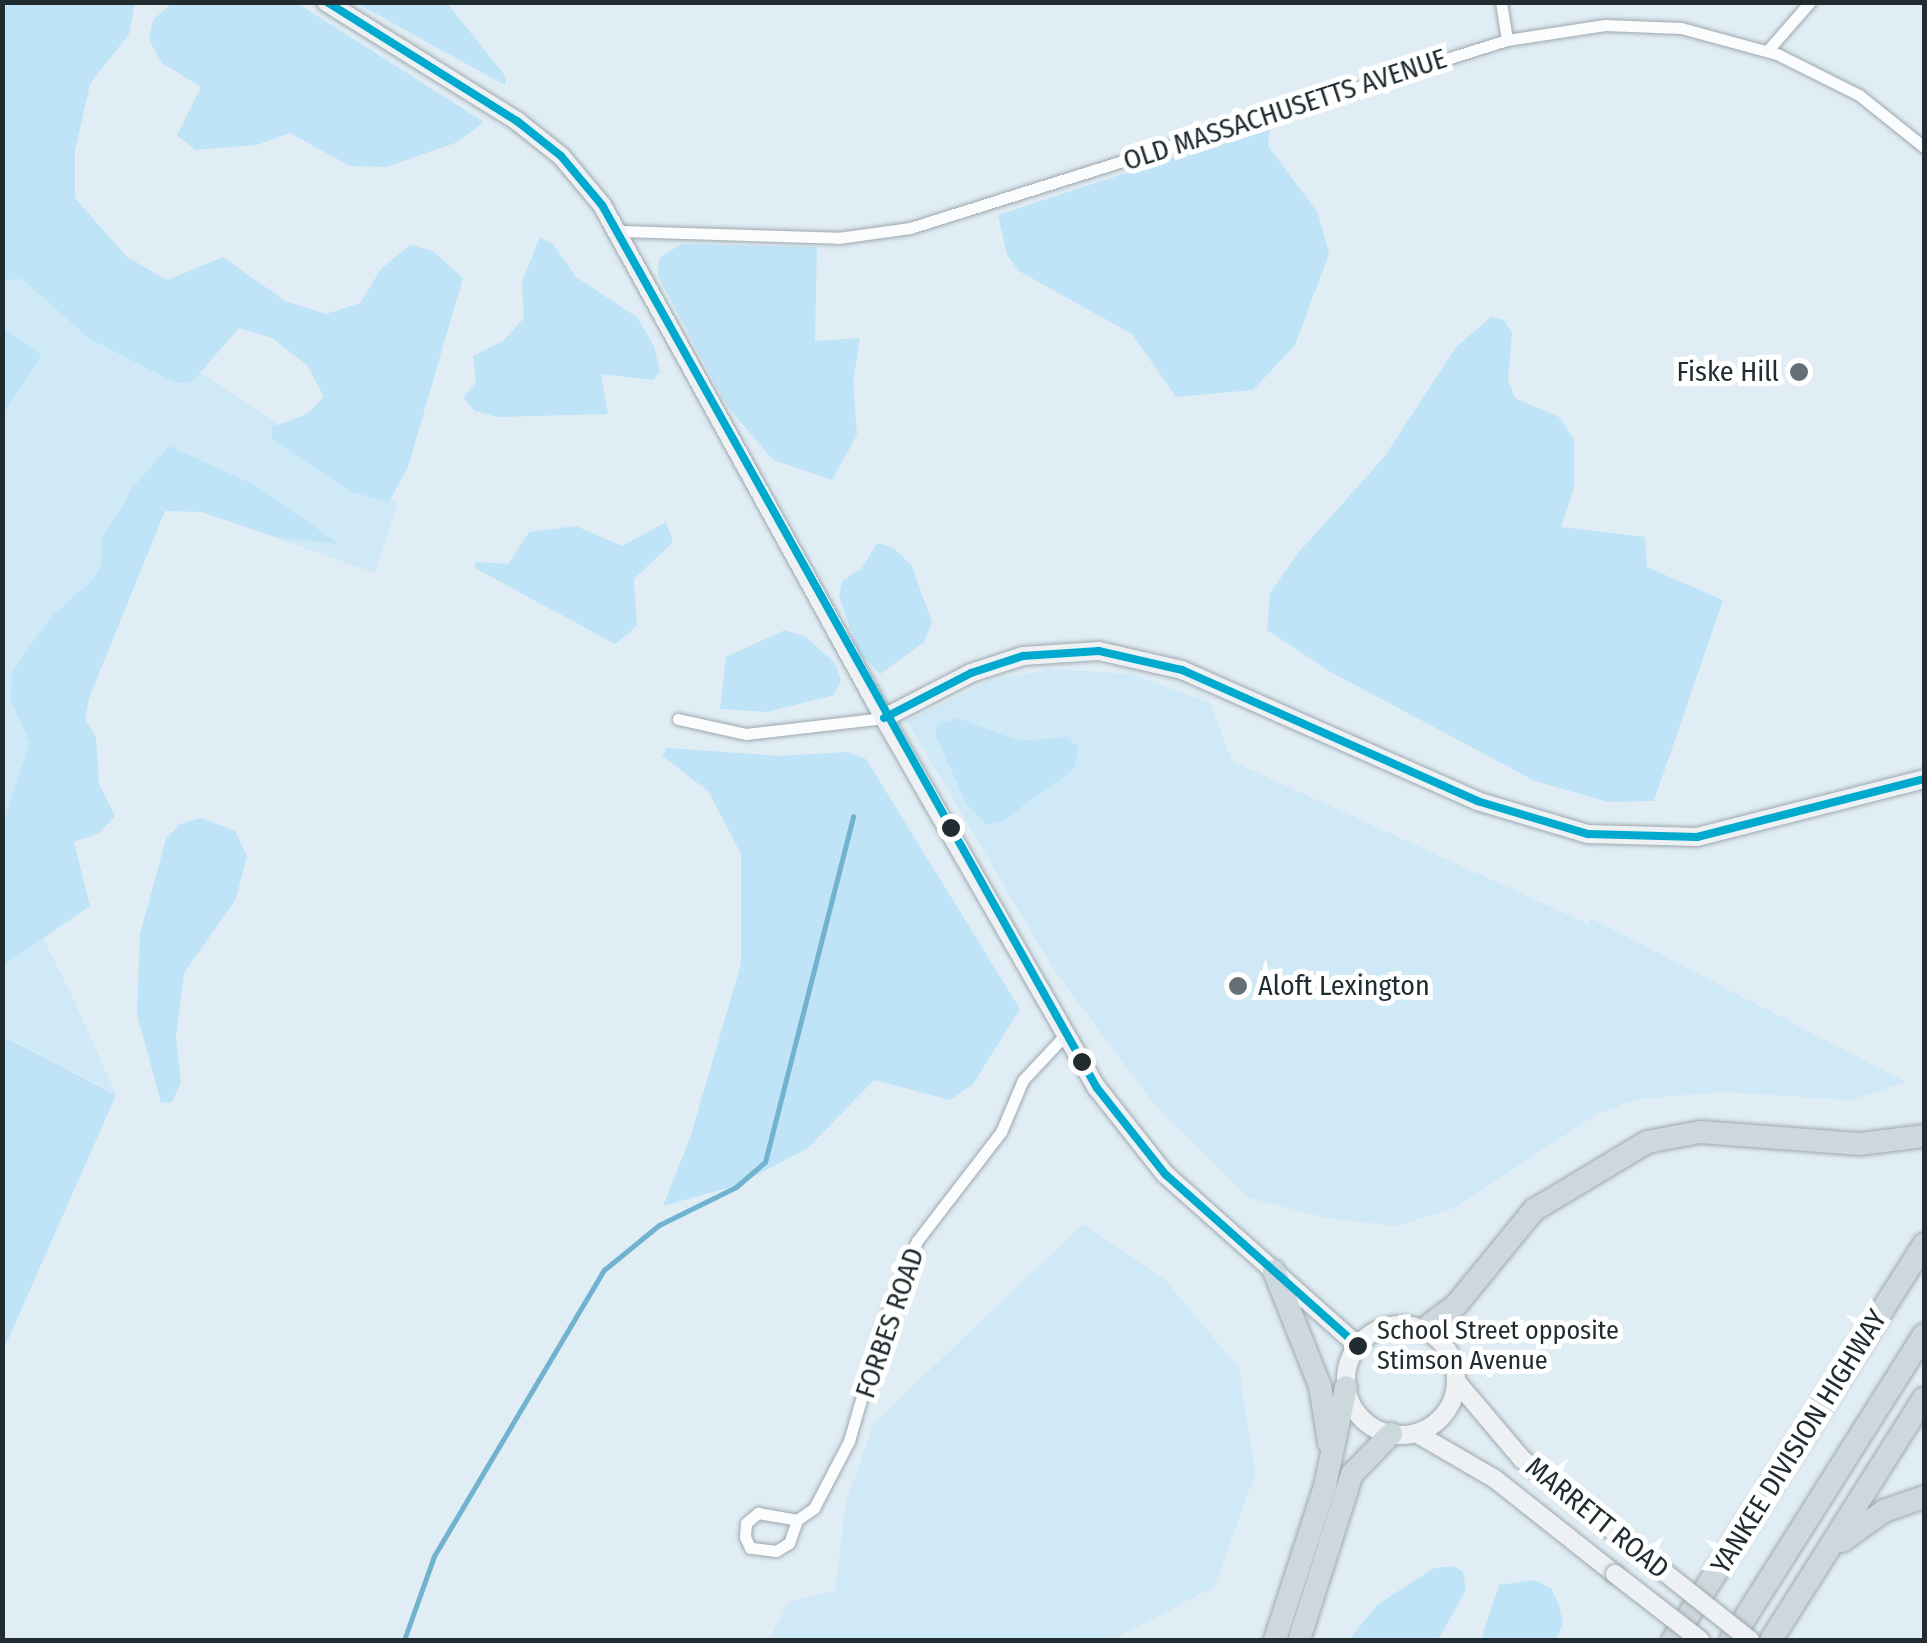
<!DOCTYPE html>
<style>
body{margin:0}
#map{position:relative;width:1927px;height:1643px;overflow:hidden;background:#e1edf4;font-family:"Fira Sans Condensed",sans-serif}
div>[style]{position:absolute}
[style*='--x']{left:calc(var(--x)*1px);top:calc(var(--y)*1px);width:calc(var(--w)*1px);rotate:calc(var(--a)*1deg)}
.built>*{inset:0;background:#d0e9f7}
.green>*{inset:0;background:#bfe4f7}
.stream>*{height:5px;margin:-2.5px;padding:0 2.5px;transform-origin:2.5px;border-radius:2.5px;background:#71b2ce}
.roads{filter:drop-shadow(0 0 2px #9ea8ae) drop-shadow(0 0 2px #9ea8ae)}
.minor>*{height:11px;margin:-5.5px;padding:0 5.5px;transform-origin:5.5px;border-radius:5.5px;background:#fafcfd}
.secondary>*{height:18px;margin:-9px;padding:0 9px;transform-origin:9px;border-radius:9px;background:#edf1f3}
.secondary>.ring{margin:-9px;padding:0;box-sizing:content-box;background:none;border:18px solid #edf1f3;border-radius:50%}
.motorway>*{height:22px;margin:-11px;padding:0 11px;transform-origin:11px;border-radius:11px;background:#cdd8dd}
.bridges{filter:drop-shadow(0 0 2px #9ea8ae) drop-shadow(0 0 2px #9ea8ae)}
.secondary-bridge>*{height:18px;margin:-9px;padding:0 9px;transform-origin:9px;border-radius:9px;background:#edf1f3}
.bus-1>*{height:8px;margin:-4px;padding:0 4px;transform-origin:4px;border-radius:4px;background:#00a9ce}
.dots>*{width:28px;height:28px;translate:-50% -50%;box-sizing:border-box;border:5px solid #fff;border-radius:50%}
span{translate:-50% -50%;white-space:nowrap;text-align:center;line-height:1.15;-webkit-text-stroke:10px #fff;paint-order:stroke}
.bus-label{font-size:26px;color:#212c31}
.left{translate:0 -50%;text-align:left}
.street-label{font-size:28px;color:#212c31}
.poi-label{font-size:28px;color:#212c31}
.right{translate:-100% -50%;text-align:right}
.frame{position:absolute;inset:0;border:5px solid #212c31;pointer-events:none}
</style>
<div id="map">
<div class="built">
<i style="clip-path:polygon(3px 241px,398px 504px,375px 573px,143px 491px,3px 852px)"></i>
<i style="clip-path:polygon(1051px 669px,1131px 674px,1210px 703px,1232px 761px,1588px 924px,1591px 918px,1906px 1082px,1851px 1100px,1723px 1092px,1636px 1099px,1594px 1116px,1454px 1208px,1397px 1226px,1327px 1218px,1249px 1198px,1158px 1109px,1054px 970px,907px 721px,991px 680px)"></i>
<i style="clip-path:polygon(2px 855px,72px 996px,116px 1094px,3px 1035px)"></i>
<i style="clip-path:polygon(1083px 1224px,1166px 1281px,1239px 1368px,1255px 1474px,1214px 1587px,1112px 1640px,769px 1640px,788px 1603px,835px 1590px,846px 1503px,874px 1423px)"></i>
</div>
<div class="green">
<i style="clip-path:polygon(173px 2px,297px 3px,484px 122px,455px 143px,386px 167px,350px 166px,290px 133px,257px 145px,195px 150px,177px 135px,201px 87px,162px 63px,149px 40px,153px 20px)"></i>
<i style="clip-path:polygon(135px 3px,129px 34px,90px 84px,75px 151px,75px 198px,127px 257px,167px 280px,223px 257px,285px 301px,326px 314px,360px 303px,381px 269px,410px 245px,433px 251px,463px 278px,408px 467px,389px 502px,352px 492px,272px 440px,272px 427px,307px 414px,324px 397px,307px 365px,272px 338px,239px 328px,192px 382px,176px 383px,90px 339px,22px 279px,3px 280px,3px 3px)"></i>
<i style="clip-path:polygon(356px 3px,447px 3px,506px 77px,505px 85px)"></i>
<i style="clip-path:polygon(1270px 126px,1268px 146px,1318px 213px,1329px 254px,1295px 345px,1253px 390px,1176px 397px,1132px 334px,1019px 271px,1007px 255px,998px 215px)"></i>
<i style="clip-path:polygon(540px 237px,553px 244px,576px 277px,637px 317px,654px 346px,660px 372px,653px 380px,601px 374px,608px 414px,497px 417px,475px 411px,463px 398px,476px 382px,473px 356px,503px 341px,524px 318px,522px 282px)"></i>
<i style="clip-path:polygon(681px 244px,817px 247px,815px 341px,860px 338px,853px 382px,857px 435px,832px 480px,773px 460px,727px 406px,658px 276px,659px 258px)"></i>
<i style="clip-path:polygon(1491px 317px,1504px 320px,1512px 333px,1508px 380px,1515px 398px,1559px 417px,1574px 439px,1574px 488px,1561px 527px,1645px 537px,1647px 567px,1723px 600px,1654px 801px,1608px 802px,1535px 781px,1329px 671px,1267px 630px,1270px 593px,1299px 552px,1385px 456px,1456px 347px)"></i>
<i style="clip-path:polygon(3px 328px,42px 354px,3px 415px)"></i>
<i style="clip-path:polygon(169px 446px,255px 485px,339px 544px,276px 537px,201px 512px,165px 511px,89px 698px,85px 719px,96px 737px,99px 784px,115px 816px,99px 833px,74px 842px,90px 906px,3px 966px,3px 823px,30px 743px,10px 699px,13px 671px,49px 619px,93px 579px,101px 567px,101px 540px,134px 486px)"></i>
<i style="clip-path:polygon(666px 522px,673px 542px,634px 579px,637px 626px,615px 644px,475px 568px,475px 562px,508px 564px,529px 532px,576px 526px,622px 546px)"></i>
<i style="clip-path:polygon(877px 543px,894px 548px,912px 566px,932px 622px,924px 642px,880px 674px,858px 652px,839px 596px,842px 581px,862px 568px)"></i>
<i style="clip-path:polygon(785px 630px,806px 637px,835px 663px,841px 680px,834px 695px,767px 712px,720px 709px,726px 657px)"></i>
<i style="clip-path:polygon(959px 718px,1019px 741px,1068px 737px,1079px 748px,1074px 769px,1001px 822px,986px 825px,966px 803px,935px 734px,938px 724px)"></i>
<i style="clip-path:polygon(667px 748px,780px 756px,847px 752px,866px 759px,1020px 1009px,973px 1084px,950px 1100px,874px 1080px,808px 1148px,738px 1185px,663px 1206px,690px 1138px,741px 964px,741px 854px,708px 791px,662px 756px)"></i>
<i style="clip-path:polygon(201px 818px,235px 831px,247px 856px,236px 899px,184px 973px,176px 1037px,181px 1083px,172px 1102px,161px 1103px,137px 1014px,140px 934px,166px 839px,180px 824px)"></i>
<i style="clip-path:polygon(3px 1036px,116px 1095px,3px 1351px)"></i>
<i style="clip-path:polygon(1453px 1566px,1463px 1572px,1466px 1590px,1438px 1640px,1349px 1640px,1377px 1605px,1434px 1568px)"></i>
<i style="clip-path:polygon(1534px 1580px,1551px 1588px,1559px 1605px,1563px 1623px,1556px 1640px,1481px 1640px,1499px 1585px)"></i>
</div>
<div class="stream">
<i style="--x:404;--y:1640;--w:89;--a:-70.3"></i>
<i style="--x:434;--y:1556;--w:333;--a:-59.3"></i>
<i style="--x:604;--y:1270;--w:71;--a:-39.3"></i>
<i style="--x:659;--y:1225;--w:86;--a:-26.3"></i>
<i style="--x:736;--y:1187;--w:38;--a:-41"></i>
<i style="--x:765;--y:1162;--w:357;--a:-75.7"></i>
</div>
<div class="roads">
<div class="minor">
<i style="--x:1501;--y:2;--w:38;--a:81"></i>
<i style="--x:1768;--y:50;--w:64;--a:-48.8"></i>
<i style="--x:621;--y:231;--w:217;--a:1.8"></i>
<i style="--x:838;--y:238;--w:73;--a:-7.9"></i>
<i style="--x:910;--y:228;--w:626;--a:-17.48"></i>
<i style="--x:1507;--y:40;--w:99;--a:-8.7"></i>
<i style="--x:1605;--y:25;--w:76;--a:2.3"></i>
<i style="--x:1681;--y:28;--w:99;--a:15.2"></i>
<i style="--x:1777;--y:54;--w:92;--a:26.6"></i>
<i style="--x:1859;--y:95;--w:83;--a:38.7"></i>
<i style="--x:678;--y:719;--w:70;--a:12.4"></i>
<i style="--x:746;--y:734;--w:139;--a:-6.6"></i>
<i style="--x:797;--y:1520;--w:24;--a:109"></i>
<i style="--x:789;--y:1543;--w:15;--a:148"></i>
<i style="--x:776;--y:1551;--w:26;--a:-173"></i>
<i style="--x:750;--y:1548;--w:12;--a:-114"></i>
<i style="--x:745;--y:1537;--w:14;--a:-86"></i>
<i style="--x:746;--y:1523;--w:16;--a:-40"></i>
<i style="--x:758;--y:1513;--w:40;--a:10"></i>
<i style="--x:797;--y:1520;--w:21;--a:-35"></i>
<i style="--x:814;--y:1508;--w:76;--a:-62.4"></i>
<i style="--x:849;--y:1441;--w:119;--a:-73.9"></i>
<i style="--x:882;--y:1327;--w:93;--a:-67.9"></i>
<i style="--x:917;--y:1241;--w:138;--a:-52.4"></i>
<i style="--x:1001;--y:1132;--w:56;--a:-67.1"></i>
<i style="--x:1023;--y:1080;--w:62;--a:-47"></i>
</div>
<div class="secondary">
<i style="--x:326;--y:2;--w:225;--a:31.9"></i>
<i style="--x:517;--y:121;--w:56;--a:38.5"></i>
<i style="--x:561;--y:156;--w:64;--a:50.1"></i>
<i style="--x:602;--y:205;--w:585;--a:61.2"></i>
<i style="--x:884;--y:718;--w:427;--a:60.1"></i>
<i style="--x:1097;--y:1088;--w:110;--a:51.7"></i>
<i style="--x:1165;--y:1174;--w:259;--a:41.7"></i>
<i style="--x:884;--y:718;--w:98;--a:-27.3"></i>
<i style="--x:971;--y:673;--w:55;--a:-18.1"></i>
<i style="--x:1023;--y:656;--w:76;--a:-3.8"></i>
<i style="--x:1099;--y:651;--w:85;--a:12.9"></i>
<i style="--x:1182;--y:670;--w:323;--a:23.9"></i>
<i style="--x:1477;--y:801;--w:116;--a:16.6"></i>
<i style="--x:1588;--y:834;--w:109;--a:1.6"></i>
<i style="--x:1697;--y:837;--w:234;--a:-14.3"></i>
<i class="ring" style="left:1346px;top:1325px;width:92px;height:92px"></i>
<i style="--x:1456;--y:1381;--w:102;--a:49.8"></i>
<i style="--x:1522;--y:1459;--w:143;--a:38.5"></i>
<i style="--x:1416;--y:1433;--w:91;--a:30.2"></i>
<i style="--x:1495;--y:1479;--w:153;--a:38.4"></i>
</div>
<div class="motorway">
<i style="--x:1274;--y:1271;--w:124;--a:68.2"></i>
<i style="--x:1320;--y:1386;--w:58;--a:81"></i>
<i style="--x:1423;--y:1330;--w:43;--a:-37.4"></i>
<i style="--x:1457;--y:1304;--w:122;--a:-50.7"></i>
<i style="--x:1534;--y:1210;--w:132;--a:-31"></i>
<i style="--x:1647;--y:1142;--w:54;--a:-10.7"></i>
<i style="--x:1700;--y:1132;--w:160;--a:4.3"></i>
<i style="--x:1860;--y:1144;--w:64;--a:-7.1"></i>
<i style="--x:1842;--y:1541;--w:52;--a:-35.5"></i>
<i style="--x:1884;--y:1511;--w:42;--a:-19.3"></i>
<i style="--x:1275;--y:1640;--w:162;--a:-72"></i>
<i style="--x:1325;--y:1486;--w:101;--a:-78"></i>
<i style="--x:1299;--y:1640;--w:174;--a:-72.3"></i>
<i style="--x:1352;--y:1474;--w:56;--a:-45.7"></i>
<i style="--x:1673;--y:1640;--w:469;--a:-57.6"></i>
<i style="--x:1731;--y:1640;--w:361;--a:-57.7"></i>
<i style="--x:1771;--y:1640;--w:286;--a:-57.7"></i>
</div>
</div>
<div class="bridges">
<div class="secondary-bridge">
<i style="--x:1634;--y:1548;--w:148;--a:38.4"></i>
<i style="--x:1615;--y:1574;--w:108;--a:37.8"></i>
</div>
</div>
<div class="bus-1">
<i style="--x:327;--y:2;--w:224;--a:32.1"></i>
<i style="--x:517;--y:121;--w:56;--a:38.5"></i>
<i style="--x:561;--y:156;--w:64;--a:50.1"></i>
<i style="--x:602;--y:205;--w:1012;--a:60.73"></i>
<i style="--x:1097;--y:1088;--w:110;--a:51.7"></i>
<i style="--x:1165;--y:1174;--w:259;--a:41.7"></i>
<i style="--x:884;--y:718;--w:98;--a:-27.3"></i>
<i style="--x:971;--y:673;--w:55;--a:-18.1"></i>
<i style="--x:1023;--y:656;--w:76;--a:-3.8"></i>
<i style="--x:1099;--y:651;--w:85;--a:12.9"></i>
<i style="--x:1182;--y:670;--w:323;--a:23.9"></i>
<i style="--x:1477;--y:801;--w:116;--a:16.6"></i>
<i style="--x:1588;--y:834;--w:109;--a:1.6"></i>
<i style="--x:1697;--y:837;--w:234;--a:-14.3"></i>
</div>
<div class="dots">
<i style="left:1799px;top:372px;background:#647075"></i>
<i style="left:951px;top:828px;background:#212c31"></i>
<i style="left:1238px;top:986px;background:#647075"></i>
<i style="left:1082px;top:1062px;background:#212c31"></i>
<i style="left:1358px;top:1346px;background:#212c31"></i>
</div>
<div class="bus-label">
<span class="left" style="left:1377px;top:1346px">School Street opposite<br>Stimson Avenue</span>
</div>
<div class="street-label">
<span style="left:1285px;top:110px;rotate:-18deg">OLD MASSACHUSETTS AVENUE</span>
<span style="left:890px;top:1323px;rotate:-71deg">FORBES ROAD</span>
<span style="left:1799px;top:1442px;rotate:-58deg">YANKEE DIVISION HIGHWAY</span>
<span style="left:1597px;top:1518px;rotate:39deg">MARRETT ROAD</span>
</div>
<div class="poi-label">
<span class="right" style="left:1779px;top:372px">Fiske Hill</span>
<span class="left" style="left:1258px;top:986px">Aloft Lexington</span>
</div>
<div class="frame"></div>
</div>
